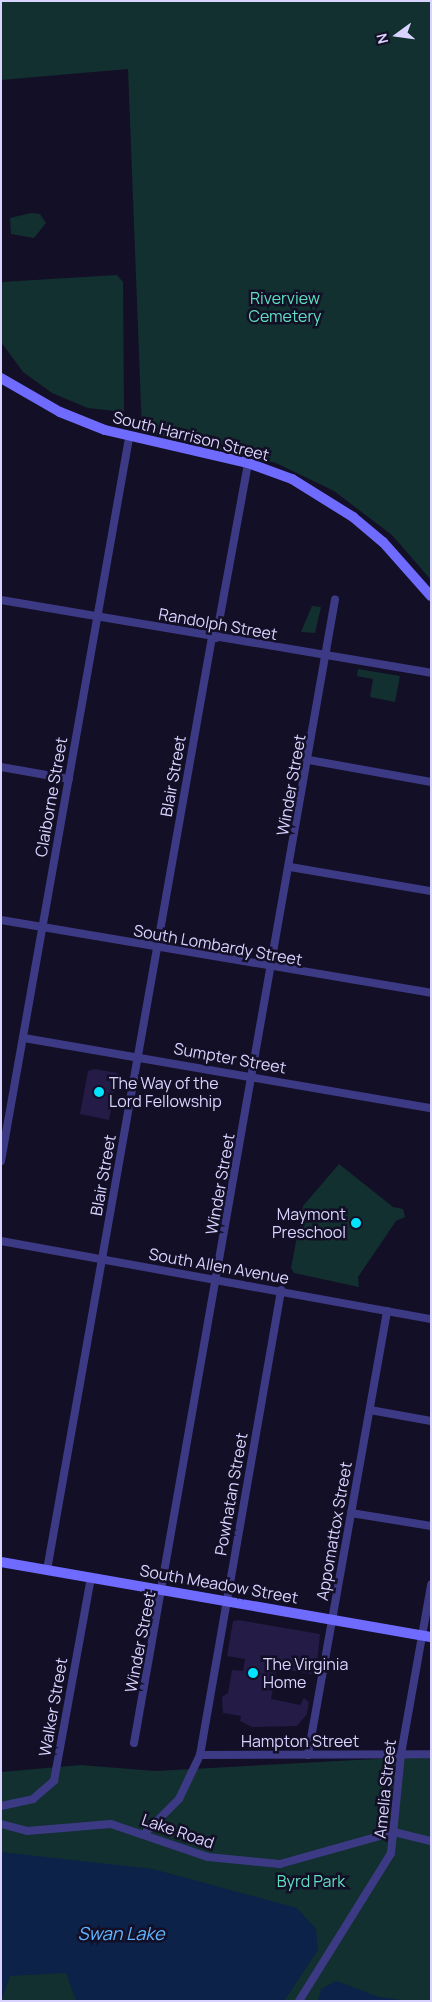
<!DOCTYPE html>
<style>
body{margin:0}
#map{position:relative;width:432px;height:2002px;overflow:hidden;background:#130f26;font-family:Manrope,sans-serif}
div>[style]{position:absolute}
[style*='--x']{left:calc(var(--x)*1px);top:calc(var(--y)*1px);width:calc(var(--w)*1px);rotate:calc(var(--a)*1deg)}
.green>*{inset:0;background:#12302f}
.water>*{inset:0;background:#0c2248}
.building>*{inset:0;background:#241b47}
.street>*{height:8px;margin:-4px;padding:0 4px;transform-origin:4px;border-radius:4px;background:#3d3a85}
.secondary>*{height:10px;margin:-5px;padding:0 5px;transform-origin:5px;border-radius:5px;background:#6f6bff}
.dots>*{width:14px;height:14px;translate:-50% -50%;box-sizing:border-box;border:2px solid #130f26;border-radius:50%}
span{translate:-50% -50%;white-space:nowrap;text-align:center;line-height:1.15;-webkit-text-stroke:5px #130f26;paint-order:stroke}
.park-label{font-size:16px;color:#5fe0c0}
.street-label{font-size:16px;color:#d9d4ff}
.poi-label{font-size:16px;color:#d9d4ff}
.left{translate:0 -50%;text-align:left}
.right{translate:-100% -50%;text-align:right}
.water-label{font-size:18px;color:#62b6ff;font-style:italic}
.frame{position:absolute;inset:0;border:2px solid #d9d4ff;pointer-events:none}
.north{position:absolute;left:372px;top:10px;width:50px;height:50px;-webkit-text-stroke:4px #130f26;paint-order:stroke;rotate:256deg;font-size:14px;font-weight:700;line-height:20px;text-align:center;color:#d9d4ff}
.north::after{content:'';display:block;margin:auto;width:18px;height:22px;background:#d9d4ff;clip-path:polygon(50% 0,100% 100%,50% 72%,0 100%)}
</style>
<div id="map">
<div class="green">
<i style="clip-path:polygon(1px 1px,431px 1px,431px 580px,392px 535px,334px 491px,276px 463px,142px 432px,128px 69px,1px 80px)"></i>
<i style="clip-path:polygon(31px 213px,40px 214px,46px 223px,34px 238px,11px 234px,10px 218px)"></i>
<i style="clip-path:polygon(117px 275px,123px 282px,124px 412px,88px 408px,52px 393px,23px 372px,1px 342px,1px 282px)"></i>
<i style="clip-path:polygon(312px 606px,321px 607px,315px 633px,301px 632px)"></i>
<i style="clip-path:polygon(358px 669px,400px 676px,395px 702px,370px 697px,373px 679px,357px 676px)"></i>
<i style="clip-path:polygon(339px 1164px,393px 1207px,403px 1209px,405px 1217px,396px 1221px,358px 1277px,359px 1287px,294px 1273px,291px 1268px,303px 1206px)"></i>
<i style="clip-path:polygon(431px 1756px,431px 2001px,1px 2001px,1px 1772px,81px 1765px,155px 1771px)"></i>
</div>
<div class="water">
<i style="clip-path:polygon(1px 1852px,153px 1869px,297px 1908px,316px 1929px,318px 1950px,284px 2001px,76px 2001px,66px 1973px,10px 1976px,1px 2001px)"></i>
<i style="clip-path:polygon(336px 1981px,379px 1997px,410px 2001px,318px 2001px,321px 1989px)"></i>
</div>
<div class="building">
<i style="clip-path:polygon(94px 1069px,118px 1073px,109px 1120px,80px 1114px,88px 1071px)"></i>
<i style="clip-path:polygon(238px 1620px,320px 1634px,316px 1675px,277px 1668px,271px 1699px,300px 1705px,304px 1698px,309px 1702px,307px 1714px,297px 1726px,252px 1727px,240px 1721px,241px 1716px,223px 1713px,222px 1697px,228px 1693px,232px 1670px,243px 1671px,245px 1659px,227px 1656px,233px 1621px)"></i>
</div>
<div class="street">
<i style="--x:1;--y:600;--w:436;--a:9.6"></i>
<i style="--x:216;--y:638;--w:178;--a:-79.6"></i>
<i style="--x:309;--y:760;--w:124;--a:10.2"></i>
<i style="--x:1;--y:767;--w:69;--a:10"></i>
<i style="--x:290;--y:867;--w:143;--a:9.7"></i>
<i style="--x:1;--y:920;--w:436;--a:9.6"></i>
<i style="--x:24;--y:1038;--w:413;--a:9.8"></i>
<i style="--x:1;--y:1161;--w:734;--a:-79.96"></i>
<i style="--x:1;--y:1241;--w:437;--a:10.3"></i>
<i style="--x:370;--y:1410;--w:62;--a:10.2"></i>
<i style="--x:351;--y:1513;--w:81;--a:9.2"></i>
<i style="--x:47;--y:1570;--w:947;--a:-79.97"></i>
<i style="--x:134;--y:1743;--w:1161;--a:-80.03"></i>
<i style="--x:200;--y:1755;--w:231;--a:-0.2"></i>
<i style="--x:308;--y:1755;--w:451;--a:-79.9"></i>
<i style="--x:1;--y:1806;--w:33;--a:-12"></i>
<i style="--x:33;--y:1799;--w:28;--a:-41"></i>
<i style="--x:54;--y:1781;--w:206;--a:-79.7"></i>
<i style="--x:1;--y:1824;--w:27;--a:15"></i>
<i style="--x:27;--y:1831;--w:84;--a:-4.8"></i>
<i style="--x:111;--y:1824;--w:102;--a:18.8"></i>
<i style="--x:208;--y:1857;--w:72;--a:5.6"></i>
<i style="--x:280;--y:1864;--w:118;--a:-15.7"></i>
<i style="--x:394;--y:1832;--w:38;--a:14"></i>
<i style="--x:145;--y:1833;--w:48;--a:-45"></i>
<i style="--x:179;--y:1799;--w:49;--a:-64.5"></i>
<i style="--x:200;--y:1755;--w:472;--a:-80.1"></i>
<i style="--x:299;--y:2001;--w:174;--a:-58.1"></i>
<i style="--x:391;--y:1853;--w:100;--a:-84.2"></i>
<i style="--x:401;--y:1754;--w:172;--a:-79.9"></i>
</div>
<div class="secondary">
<i style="--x:1;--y:378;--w:68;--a:30"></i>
<i style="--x:60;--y:412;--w:48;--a:21.8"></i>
<i style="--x:105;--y:430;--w:147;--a:13"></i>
<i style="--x:248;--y:463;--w:47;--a:20"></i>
<i style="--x:292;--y:479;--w:72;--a:31.9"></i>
<i style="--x:353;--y:517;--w:39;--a:40"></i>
<i style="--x:383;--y:542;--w:72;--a:48.4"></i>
<i style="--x:1;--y:1562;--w:436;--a:9.9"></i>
</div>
<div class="dots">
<i style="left:99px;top:1092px;background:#00e5ff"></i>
<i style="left:356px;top:1223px;background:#00e5ff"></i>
<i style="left:253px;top:1673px;background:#00e5ff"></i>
</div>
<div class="park-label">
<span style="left:285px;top:307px">Riverview<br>Cemetery</span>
<span style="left:311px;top:1881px">Byrd Park</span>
</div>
<div class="street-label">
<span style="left:191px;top:436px;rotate:14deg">South Harrison Street</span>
<span style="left:218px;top:624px;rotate:10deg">Randolph Street</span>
<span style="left:173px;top:776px;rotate:-80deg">Blair Street</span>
<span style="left:291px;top:785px;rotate:-80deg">Winder Street</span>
<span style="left:51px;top:797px;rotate:-80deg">Claiborne Street</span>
<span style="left:218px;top:945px;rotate:10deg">South Lombardy Street</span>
<span style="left:230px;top:1058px;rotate:10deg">Sumpter Street</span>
<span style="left:103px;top:1175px;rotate:-80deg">Blair Street</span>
<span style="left:220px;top:1184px;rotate:-80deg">Winder Street</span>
<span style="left:219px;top:1266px;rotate:10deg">South Allen Avenue</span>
<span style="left:231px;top:1494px;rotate:-80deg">Powhatan Street</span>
<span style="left:334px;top:1531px;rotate:-80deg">Appomattox Street</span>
<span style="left:219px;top:1584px;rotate:10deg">South Meadow Street</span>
<span style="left:140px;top:1642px;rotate:-79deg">Winder Street</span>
<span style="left:53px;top:1707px;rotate:-80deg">Walker Street</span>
<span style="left:300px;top:1741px">Hampton Street</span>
<span style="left:385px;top:1789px;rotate:-84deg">Amelia Street</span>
<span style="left:178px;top:1831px;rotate:19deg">Lake Road</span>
</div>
<div class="poi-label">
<span class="left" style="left:109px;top:1092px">The Way of the<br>Lord Fellowship</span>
<span class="right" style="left:346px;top:1223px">Maymont<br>Preschool</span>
<span class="left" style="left:263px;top:1673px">The Virginia<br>Home</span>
</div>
<div class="water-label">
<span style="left:121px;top:1933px">Swan Lake</span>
</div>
<div class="frame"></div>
<div class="north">N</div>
</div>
